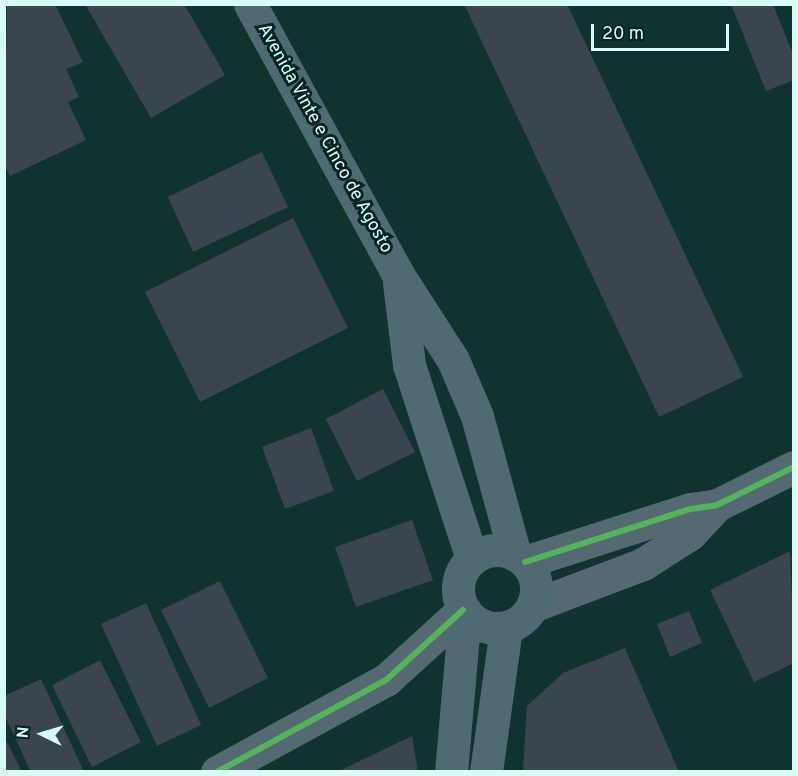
<!DOCTYPE html>
<style>
body{margin:0}
#map{position:relative;width:798px;height:776px;overflow:hidden;background:#10332f;font-family:Overpass,sans-serif}
div>[style]{position:absolute}
[style*='--x']{left:calc(var(--x)*1px);top:calc(var(--y)*1px);width:calc(var(--w)*1px);rotate:calc(var(--a)*1deg)}
.building>*{inset:0;background:#3b4550}
.street>*{height:33px;margin:-16.5px;padding:0 16.5px;transform-origin:16.5px;border-radius:16.5px;background:#546971}
.secondary>*{height:33px;margin:-16.5px;padding:0 16.5px;transform-origin:16.5px;border-radius:16.5px;background:#506a73}
.secondary>.ring{margin:-16.5px;padding:0;box-sizing:content-box;background:none;border:33px solid #506a73;border-radius:50%}
.cycleway>*{height:6px;margin:-3px;padding:0 3px;transform-origin:3px;border-radius:3px;background:#56b35d}
span{translate:-50% -50%;white-space:nowrap;text-align:center;line-height:1.15;-webkit-text-stroke:6px #032521;paint-order:stroke}
.street-label{font-size:18px;color:#d7fdf6}
.frame{position:absolute;inset:0;border:6px solid #d7fdf6;pointer-events:none}
.north{position:absolute;left:12px;top:704px;width:60px;height:60px;-webkit-text-stroke:4px #032521;paint-order:stroke;rotate:275deg;font-size:16px;font-weight:700;line-height:24px;text-align:center;color:#d7fdf6}
.north::after{content:'';display:block;margin:auto;width:21px;height:27px;background:#d7fdf6;clip-path:polygon(50% 0,100% 100%,50% 72%,0 100%)}
.scale{position:absolute;left:591px;top:24px;width:138px;height:27px;box-sizing:border-box;border:3px solid #d7fdf6;border-top:0;padding-left:8px;font-size:18px;line-height:21px;white-space:nowrap;color:#d7fdf6;-webkit-text-stroke:4px #032521;paint-order:stroke}
</style>
<div id="map">
<div class="building">
<i style="clip-path:polygon(7px 4px,55px 4px,83px 62px,66px 69px,79px 97px,68px 102px,86px 140px,10px 176px,4px 164px)"></i>
<i style="clip-path:polygon(85px 4px,184px 4px,225px 75px,151px 118px)"></i>
<i style="clip-path:polygon(464px 4px,567px 4px,743px 377px,659px 417px)"></i>
<i style="clip-path:polygon(731px 4px,773px 4px,794px 57px,794px 80px,766px 91px)"></i>
<i style="clip-path:polygon(262px 152px,288px 207px,193px 252px,168px 197px)"></i>
<i style="clip-path:polygon(293px 218px,348px 328px,200px 402px,145px 292px)"></i>
<i style="clip-path:polygon(383px 389px,415px 452px,357px 481px,326px 419px)"></i>
<i style="clip-path:polygon(311px 428px,334px 491px,285px 509px,262px 447px)"></i>
<i style="clip-path:polygon(412px 520px,433px 580px,356px 607px,335px 547px)"></i>
<i style="clip-path:polygon(790px 551px,794px 663px,754px 682px,710px 590px)"></i>
<i style="clip-path:polygon(220px 581px,268px 678px,209px 708px,161px 610px)"></i>
<i style="clip-path:polygon(146px 603px,201px 725px,157px 746px,101px 624px)"></i>
<i style="clip-path:polygon(689px 611px,702px 643px,670px 657px,657px 624px)"></i>
<i style="clip-path:polygon(625px 648px,679px 772px,523px 772px,527px 706px,563px 673px)"></i>
<i style="clip-path:polygon(100px 660px,141px 742px,92px 767px,52px 685px)"></i>
<i style="clip-path:polygon(41px 679px,84px 772px,31px 772px,4px 714px,4px 696px)"></i>
<i style="clip-path:polygon(4px 736px,22px 772px,4px 772px)"></i>
<i style="clip-path:polygon(412px 736px,418px 772px,337px 772px)"></i>
</div>
<div class="street">
<i style="--x:525;--y:562;--w:173;--a:-17.8"></i>
<i style="--x:690;--y:509;--w:27;--a:-8"></i>
<i style="--x:717;--y:505;--w:86;--a:-26.3"></i>
<i style="--x:532;--y:606;--w:119;--a:-20.7"></i>
<i style="--x:643;--y:564;--w:56;--a:-32.6"></i>
<i style="--x:690;--y:534;--w:40;--a:-47"></i>
<i style="--x:217;--y:772;--w:192;--a:-28.6"></i>
<i style="--x:386;--y:680;--w:104;--a:-42.3"></i>
</div>
<div class="secondary">
<i style="--x:250;--y:4;--w:307;--a:61.3"></i>
<i style="--x:397;--y:273;--w:103;--a:57.2"></i>
<i style="--x:453;--y:360;--w:61;--a:66.8"></i>
<i style="--x:477;--y:416;--w:144;--a:74.7"></i>
<i style="--x:399;--y:283;--w:83;--a:83"></i>
<i style="--x:409;--y:365;--w:204;--a:72"></i>
<i class="ring" style="left:458px;top:550px;width:45px;height:45px"></i>
<i style="--x:451;--y:772;--w:162;--a:-85"></i>
<i style="--x:486;--y:772;--w:146;--a:-82.1"></i>
</div>
<div class="cycleway">
<i style="--x:525;--y:562;--w:173;--a:-17.8"></i>
<i style="--x:690;--y:509;--w:27;--a:-8"></i>
<i style="--x:717;--y:505;--w:86;--a:-26.3"></i>
<i style="--x:217;--y:772;--w:192;--a:-28.6"></i>
<i style="--x:386;--y:680;--w:104;--a:-42.3"></i>
</div>
<div class="street-label">
<span style="left:324px;top:139px;rotate:61deg">Avenida Vinte e Cinco de Agosto</span>
</div>
<div class="frame"></div>
<div class="north">N</div>
<div class="scale">20 m</div>
</div>
